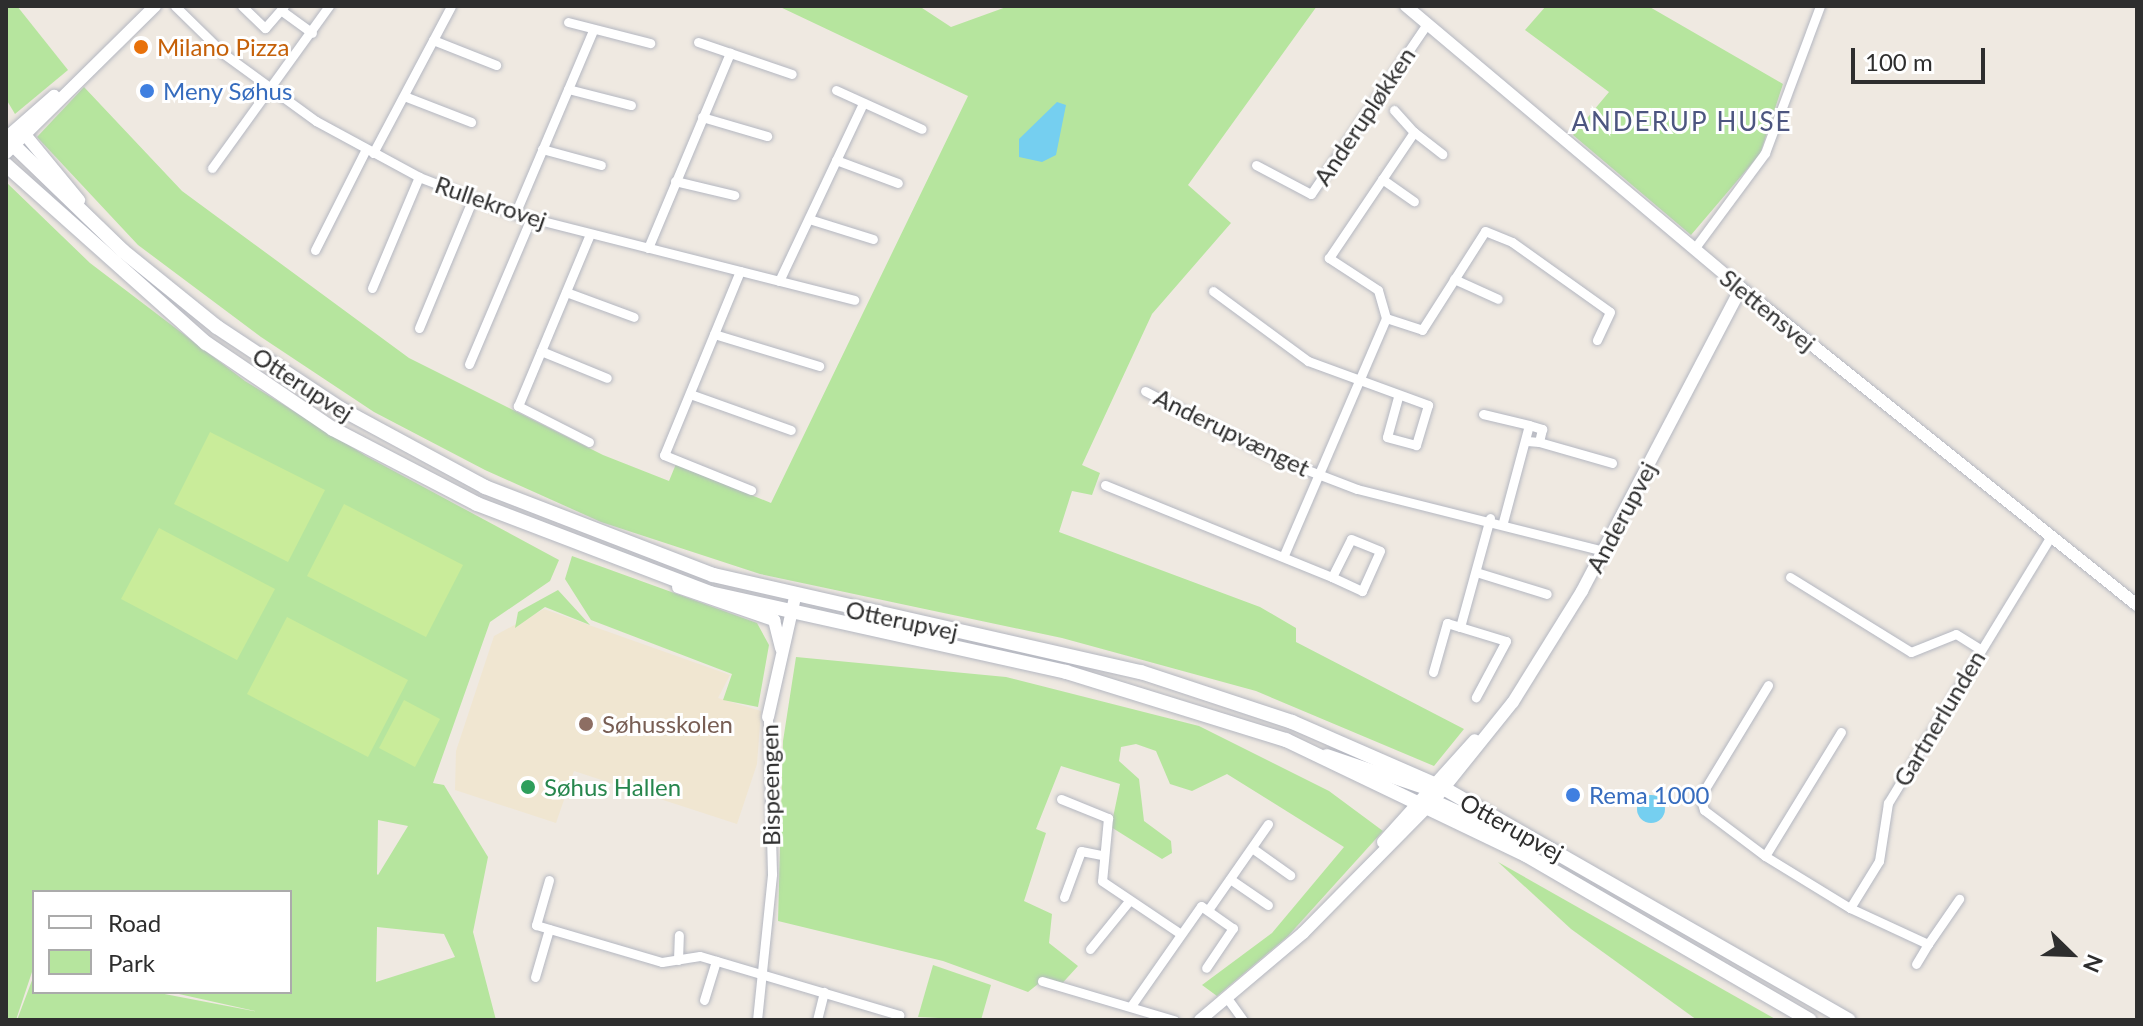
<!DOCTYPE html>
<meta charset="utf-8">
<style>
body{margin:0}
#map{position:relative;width:2143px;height:1026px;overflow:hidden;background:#efe9e1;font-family:Lato,sans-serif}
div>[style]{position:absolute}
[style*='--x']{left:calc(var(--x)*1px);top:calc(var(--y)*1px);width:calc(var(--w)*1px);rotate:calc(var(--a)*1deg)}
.education>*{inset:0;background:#f0e6d1}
.green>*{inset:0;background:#b6e59e}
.pitch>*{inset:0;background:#c9ec9a}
.water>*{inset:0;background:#75cff0}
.round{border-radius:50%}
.roads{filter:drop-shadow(0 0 2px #b4b7c1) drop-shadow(0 0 2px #b4b7c1)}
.minor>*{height:9px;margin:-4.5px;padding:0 4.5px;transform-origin:4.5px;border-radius:4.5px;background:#fff}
.tertiary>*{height:12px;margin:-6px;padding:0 6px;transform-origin:6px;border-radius:6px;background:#fff}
.secondary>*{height:14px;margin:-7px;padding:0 7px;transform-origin:7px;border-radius:7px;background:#fff}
.dots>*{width:22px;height:22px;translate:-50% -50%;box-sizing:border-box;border:4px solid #fff;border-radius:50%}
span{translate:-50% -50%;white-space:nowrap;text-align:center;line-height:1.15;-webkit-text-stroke:6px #fff;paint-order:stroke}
.food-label{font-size:24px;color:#c56008}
.left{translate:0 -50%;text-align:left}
.shop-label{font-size:24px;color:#366cbe}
.street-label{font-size:24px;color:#2e2e2e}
.education-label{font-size:24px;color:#785e54}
.leisure-label{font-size:24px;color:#27864d}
.neighbourhood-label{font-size:26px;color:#4d5680;letter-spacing:2px}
.frame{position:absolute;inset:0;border:8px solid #2e2e2e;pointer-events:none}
.legend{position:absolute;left:32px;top:890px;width:260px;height:104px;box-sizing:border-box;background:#fff;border:2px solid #ababab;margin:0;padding:10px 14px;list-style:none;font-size:24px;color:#2e2e2e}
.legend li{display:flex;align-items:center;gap:16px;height:40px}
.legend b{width:40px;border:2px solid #ababab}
.north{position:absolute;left:2031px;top:914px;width:80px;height:80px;-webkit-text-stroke:6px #fff;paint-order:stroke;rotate:113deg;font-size:22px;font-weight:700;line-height:32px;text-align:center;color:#2e2e2e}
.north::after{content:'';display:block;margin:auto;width:28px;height:36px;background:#2e2e2e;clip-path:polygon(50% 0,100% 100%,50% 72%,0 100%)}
.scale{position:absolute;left:1851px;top:48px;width:134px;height:36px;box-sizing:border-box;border:4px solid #2e2e2e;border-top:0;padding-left:10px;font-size:24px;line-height:28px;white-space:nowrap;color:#2e2e2e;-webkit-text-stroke:6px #fff;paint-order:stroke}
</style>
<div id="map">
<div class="education">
<i style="clip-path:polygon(544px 609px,730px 675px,718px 698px,761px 711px,757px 764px,737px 824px,574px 771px,556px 823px,455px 790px,456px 751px,494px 636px)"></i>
</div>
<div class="green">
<i style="clip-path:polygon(6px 6px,17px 6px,68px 70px,15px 114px,6px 99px)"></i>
<i style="clip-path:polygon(778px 6px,919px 6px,951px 27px,1009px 6px,1317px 6px,1188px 185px,1231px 223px,1152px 314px,1082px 465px,1100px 473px,1092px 495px,1072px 491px,1059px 532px,1260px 607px,1296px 628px,1296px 642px,1464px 729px,1434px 766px,1256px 691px,1062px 638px,760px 574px,601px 522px,485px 470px,374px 412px,261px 337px,138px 245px,37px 137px,84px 87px,182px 191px,409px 358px,603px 455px,669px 481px,676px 464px,771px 503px,968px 96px)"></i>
<i style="clip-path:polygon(1546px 6px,1648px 6px,1783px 84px,1760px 154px,1691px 235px,1573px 135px,1609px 92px,1525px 30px)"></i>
<i style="clip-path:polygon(evenodd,6px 182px,90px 263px,245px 381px,366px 456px,559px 560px,550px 581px,490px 622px,433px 783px,444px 785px,488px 857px,473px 932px,496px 1020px,17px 1020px,34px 975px,34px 992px,154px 992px,259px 1012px,170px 992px,290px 992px,290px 892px,34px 892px,34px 966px,16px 1020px,6px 1020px,6px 182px,378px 820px,408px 826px,378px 875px,377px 874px,378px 820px,6px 182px,377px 927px,444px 934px,455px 957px,376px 982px,377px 927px)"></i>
<i style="clip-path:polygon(572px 556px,757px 623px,769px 645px,758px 707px,723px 700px,732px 674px,591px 620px,565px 579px)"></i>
<i style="clip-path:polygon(558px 590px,590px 625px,545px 607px,515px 628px,518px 612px)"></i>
<i style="clip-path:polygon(796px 657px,1006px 677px,1199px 726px,1329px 791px,1383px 831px,1288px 936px,1217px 996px,1202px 985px,1272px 933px,1344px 847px,1227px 774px,1192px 791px,1170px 784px,1156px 751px,1136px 744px,1121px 747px,1119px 761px,1139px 779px,1144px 821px,1171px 841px,1172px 853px,1162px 859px,1111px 827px,1120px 784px,1061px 766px,1036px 829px,1046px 833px,1024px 901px,1052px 914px,1049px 943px,1078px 966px,1057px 989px,1038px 984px,1028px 992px,943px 961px,778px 921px,783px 741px)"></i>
<i style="clip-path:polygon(1498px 862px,1777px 1020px,1697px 1020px,1571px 929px)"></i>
<i style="clip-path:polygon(933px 965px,991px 985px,981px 1020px,918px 1017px)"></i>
</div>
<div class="pitch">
<i style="clip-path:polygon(210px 432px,325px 490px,288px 562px,174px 504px)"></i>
<i style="clip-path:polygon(344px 504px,463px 565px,426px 637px,307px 576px)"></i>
<i style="clip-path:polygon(159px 528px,275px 589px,237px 660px,121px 599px)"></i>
<i style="clip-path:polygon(287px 617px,408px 680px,368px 757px,247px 694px)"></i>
<i style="clip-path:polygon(404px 700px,440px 719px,415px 767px,379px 748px)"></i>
</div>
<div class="water">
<i style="clip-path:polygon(1057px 102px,1066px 105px,1056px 155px,1042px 162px,1019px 157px,1019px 139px)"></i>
<i class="round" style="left:1637px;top:795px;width:28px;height:28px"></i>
</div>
<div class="roads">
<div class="minor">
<i style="--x:175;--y:6;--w:69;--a:44.4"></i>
<i style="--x:224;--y:54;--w:114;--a:36.1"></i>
<i style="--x:316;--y:121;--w:117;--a:28.5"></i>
<i style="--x:419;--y:177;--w:103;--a:21.1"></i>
<i style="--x:515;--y:214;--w:350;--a:14.2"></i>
<i style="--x:242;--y:6;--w:32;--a:44"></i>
<i style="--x:265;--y:28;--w:29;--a:-49"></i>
<i style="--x:282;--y:11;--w:37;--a:36"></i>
<i style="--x:568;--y:22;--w:85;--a:14.4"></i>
<i style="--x:433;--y:40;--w:68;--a:21.6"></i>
<i style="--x:698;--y:42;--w:99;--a:18.8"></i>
<i style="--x:568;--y:89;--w:65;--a:14.3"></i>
<i style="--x:836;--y:90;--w:94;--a:24.4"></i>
<i style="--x:404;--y:96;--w:72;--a:21.2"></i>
<i style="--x:1394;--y:110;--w:30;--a:48"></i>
<i style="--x:702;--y:117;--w:68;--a:16.3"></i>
<i style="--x:542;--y:149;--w:61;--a:15.2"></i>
<i style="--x:373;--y:153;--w:166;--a:-62"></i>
<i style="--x:836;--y:160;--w:66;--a:20.4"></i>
<i style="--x:1256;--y:165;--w:62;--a:27.8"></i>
<i style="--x:1311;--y:194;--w:206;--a:-55.7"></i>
<i style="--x:212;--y:168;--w:200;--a:-54.2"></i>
<i style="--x:1382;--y:179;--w:39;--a:35"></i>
<i style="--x:675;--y:181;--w:61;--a:13.3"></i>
<i style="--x:515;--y:214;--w:200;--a:-67"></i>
<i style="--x:809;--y:219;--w:67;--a:17.4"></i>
<i style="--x:648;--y:248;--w:212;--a:-67.2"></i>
<i style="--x:1694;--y:249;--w:119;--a:-53.5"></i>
<i style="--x:1765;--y:153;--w:157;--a:-69.5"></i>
<i style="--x:315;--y:250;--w:113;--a:-63.2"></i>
<i style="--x:740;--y:271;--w:199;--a:112.4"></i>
<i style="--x:664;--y:455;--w:94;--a:21.9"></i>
<i style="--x:1454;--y:279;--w:48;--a:24.4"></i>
<i style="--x:779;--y:281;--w:197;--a:-64.7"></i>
<i style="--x:372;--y:288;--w:121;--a:-67.1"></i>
<i style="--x:1213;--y:291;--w:118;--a:36.4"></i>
<i style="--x:1308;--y:361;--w:128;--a:20.1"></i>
<i style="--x:1428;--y:405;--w:42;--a:106.7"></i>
<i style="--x:1416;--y:445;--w:30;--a:-165"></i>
<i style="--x:1387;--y:437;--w:41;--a:-74.6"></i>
<i style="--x:566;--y:292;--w:72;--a:20.2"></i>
<i style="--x:1386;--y:318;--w:38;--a:18"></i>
<i style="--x:1422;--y:330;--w:117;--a:-57.5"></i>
<i style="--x:1485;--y:231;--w:29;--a:22"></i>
<i style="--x:1512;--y:242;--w:120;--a:35.5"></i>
<i style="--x:1610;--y:312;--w:31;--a:115"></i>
<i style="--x:1386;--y:318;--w:29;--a:-106"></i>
<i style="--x:1378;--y:290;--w:59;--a:-146.9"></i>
<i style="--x:1329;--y:258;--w:152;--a:-56"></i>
<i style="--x:1414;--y:132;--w:36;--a:38"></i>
<i style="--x:419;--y:328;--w:141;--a:-67.4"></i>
<i style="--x:714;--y:334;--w:110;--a:16.9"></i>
<i style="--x:541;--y:351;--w:71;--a:22.2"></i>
<i style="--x:469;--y:364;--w:159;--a:-67"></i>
<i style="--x:1145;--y:391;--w:142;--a:27.3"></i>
<i style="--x:1271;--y:456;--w:92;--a:21"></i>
<i style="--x:1357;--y:489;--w:254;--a:14.1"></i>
<i style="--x:690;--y:394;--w:107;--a:19.6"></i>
<i style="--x:1483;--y:414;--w:47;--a:13.4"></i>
<i style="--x:589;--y:442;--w:80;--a:-153.1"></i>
<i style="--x:518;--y:406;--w:186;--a:-67.3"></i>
<i style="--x:1539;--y:442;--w:76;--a:16"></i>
<i style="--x:1105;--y:485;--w:245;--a:22.1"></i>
<i style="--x:1332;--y:577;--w:42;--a:-63.4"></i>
<i style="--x:1351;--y:539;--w:31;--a:22"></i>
<i style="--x:1380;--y:551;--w:44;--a:114.2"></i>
<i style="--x:1362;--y:591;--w:33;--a:-155"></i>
<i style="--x:1503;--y:522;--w:100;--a:-75"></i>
<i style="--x:1529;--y:425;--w:14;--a:17"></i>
<i style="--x:1542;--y:429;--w:13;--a:103"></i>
<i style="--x:1539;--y:442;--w:12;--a:-175"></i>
<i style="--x:1284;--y:555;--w:258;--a:-66.7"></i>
<i style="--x:1476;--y:572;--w:74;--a:17.2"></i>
<i style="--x:1790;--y:577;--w:142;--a:31.8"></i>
<i style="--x:1911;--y:652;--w:48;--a:-21.8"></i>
<i style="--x:1956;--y:634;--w:28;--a:32"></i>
<i style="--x:1460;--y:627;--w:48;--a:16.9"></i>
<i style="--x:1506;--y:641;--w:64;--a:118.2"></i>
<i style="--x:1433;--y:672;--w:51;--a:-74.1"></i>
<i style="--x:1447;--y:623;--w:14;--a:17"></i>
<i style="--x:1460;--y:627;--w:113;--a:-74.6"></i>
<i style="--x:1841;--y:732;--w:145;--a:121.5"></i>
<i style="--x:1765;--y:856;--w:100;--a:31.5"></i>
<i style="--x:1850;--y:908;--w:55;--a:-58.3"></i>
<i style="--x:1879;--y:861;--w:59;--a:-81.2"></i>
<i style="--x:1888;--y:803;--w:313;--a:-58.6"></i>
<i style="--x:1061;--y:799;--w:51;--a:22"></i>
<i style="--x:1108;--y:818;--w:63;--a:95.4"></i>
<i style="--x:1102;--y:881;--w:95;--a:33.9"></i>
<i style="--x:1252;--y:848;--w:47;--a:35.4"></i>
<i style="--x:1765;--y:856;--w:76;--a:-143"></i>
<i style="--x:1704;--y:810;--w:14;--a:-107"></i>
<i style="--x:1700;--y:797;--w:131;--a:-58.7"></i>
<i style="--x:1230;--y:879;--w:46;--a:34.4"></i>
<i style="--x:549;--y:880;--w:47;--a:106.1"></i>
<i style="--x:536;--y:925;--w:131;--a:16.4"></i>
<i style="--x:662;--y:962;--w:38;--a:-9"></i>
<i style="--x:700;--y:956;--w:208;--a:16.5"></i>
<i style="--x:899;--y:1015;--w:5;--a:112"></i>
<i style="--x:1064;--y:897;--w:49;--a:-69.7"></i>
<i style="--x:1081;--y:851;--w:20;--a:11"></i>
<i style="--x:1850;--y:908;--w:86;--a:24.8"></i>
<i style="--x:1928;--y:944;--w:55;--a:-55.4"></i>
<i style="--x:1208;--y:910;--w:105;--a:-55.1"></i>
<i style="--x:1090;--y:949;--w:62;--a:-50.9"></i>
<i style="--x:678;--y:960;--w:25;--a:-88"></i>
<i style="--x:1916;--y:964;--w:23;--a:-59"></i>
<i style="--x:535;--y:977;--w:50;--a:-73.7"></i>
<i style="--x:1042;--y:981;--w:138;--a:16.5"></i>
<i style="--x:1227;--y:998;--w:27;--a:54"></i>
<i style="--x:704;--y:1000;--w:41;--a:-72.9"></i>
<i style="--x:1131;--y:1006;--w:122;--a:-55"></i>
<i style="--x:1201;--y:906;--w:39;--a:35"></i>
<i style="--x:1233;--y:928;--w:48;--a:124"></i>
<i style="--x:757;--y:1020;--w:147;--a:-84.1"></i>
<i style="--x:772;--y:874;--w:157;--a:-91.5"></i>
<i style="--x:817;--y:1020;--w:29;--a:-76"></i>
</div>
<div class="tertiary">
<i style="--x:1406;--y:6;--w:438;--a:40.1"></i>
<i style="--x:1741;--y:288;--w:507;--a:38.68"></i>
<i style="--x:27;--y:137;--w:82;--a:50.5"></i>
<i style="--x:6;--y:138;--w:64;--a:-41.2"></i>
<i style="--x:6;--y:153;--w:209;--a:-44.6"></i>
<i style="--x:678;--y:587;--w:102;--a:19"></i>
<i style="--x:774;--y:620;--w:29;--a:76"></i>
<i style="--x:768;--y:717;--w:123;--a:-77.3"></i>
<i style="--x:1327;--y:755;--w:109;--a:18.8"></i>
<i style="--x:1428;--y:798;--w:122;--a:24.2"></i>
<i style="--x:1383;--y:842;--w:137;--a:-48"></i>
<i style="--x:1200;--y:1020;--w:135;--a:-40.2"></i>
<i style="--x:1303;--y:933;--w:188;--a:-45.4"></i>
<i style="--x:1435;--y:799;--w:124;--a:-51.2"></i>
<i style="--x:1513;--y:702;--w:131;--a:-58.1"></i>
<i style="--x:1582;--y:591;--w:342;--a:-62.3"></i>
</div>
<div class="secondary">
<i style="--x:6;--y:138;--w:163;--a:44"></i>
<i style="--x:123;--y:251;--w:121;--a:39"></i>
<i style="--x:217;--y:327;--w:149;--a:33.5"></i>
<i style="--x:341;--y:409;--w:164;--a:28.4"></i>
<i style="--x:485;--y:487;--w:244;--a:21.1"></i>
<i style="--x:713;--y:575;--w:439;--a:12.8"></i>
<i style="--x:1141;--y:672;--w:159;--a:18.3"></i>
<i style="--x:1292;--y:722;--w:167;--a:23.6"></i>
<i style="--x:1445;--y:789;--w:465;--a:29.8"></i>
<i style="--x:6;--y:165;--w:268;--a:41.7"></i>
<i style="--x:206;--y:343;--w:153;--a:34.1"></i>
<i style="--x:333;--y:429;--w:162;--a:27.5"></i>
<i style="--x:477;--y:504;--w:249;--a:20.9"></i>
<i style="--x:710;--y:593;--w:365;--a:12.5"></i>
<i style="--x:1066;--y:672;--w:230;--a:17.2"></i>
<i style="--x:1286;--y:740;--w:266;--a:25.6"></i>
<i style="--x:1526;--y:855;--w:328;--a:30.2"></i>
</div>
</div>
<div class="dots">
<i style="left:141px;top:47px;background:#e8710a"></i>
<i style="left:147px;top:91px;background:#3f7fe0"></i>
<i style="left:586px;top:724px;background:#8d6e63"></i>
<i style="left:528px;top:787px;background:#2e9e5b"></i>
<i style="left:1573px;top:795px;background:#3f7fe0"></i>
</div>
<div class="food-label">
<span class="left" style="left:157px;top:47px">Milano Pizza</span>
</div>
<div class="shop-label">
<span class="left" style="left:163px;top:91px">Meny Søhus</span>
<span class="left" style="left:1589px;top:795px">Rema 1000</span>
</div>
<div class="street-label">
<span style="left:1364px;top:116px;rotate:-56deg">Anderupløkken</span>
<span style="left:491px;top:202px;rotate:19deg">Rullekrovej</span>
<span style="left:1768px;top:310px;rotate:39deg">Slettensvej</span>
<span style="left:303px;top:384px;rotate:33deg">Otterupvej</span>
<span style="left:1232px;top:432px;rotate:26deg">Anderupvænget</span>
<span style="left:1621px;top:517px;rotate:-62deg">Anderupvej</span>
<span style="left:902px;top:620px;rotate:12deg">Otterupvej</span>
<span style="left:1939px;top:718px;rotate:-59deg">Gartnerlunden</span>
<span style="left:770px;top:785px;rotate:-91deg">Bispeengen</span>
<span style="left:1512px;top:827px;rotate:29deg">Otterupvej</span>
</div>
<div class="education-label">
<span class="left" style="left:602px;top:724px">Søhusskolen</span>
</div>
<div class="leisure-label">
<span class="left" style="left:544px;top:787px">Søhus Hallen</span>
</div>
<div class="neighbourhood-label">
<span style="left:1682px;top:122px">ANDERUP HUSE</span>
</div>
<div class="frame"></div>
<ul class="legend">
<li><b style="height:10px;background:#fff"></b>Road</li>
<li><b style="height:22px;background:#b6e59e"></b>Park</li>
</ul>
<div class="north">N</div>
<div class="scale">100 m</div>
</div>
